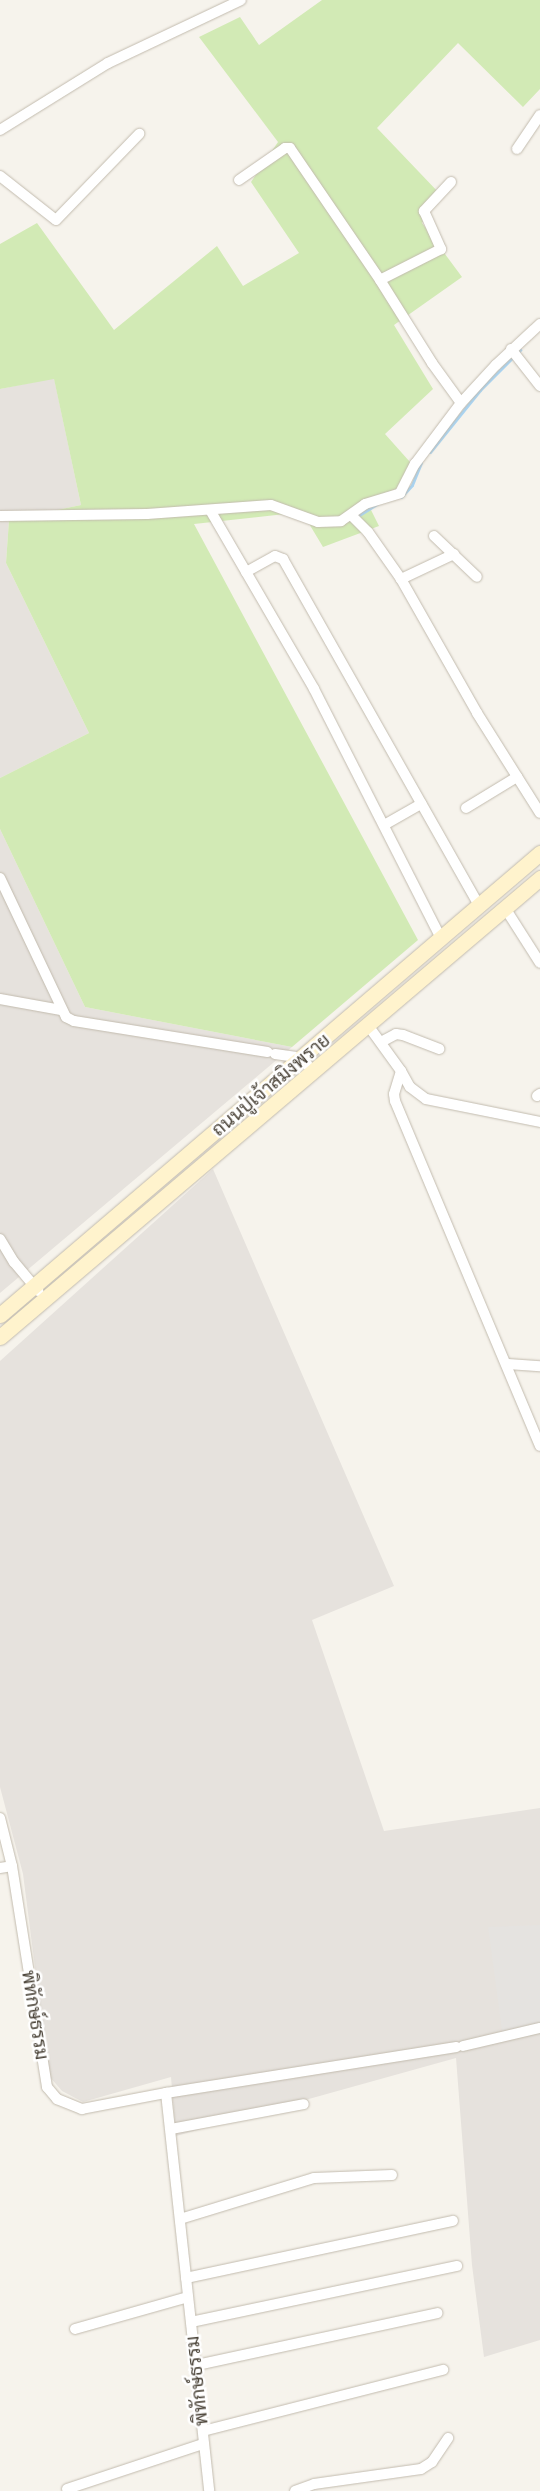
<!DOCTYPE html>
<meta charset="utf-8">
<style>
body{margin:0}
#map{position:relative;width:540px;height:2491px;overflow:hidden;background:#f6f3ec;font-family:Mulish,Sarabun,sans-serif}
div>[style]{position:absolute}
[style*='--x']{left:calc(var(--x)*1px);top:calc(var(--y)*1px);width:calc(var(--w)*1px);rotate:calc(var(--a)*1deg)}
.industrial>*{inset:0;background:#e6e2dd}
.green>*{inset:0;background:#d2eab5}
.parking>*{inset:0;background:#e5e3e0}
.stream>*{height:3px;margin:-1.5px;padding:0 1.5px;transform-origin:1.5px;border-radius:1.5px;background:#a9d4f2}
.roads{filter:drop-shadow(0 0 1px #c2bbae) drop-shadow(0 0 1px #c2bbae)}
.minor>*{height:10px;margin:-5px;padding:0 5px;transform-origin:5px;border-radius:5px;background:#fff}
.secondary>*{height:15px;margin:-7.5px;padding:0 7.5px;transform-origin:7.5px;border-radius:7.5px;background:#fff3cd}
span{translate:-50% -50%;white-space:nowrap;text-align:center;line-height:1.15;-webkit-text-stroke:5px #fff;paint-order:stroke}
.street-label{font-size:19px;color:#4b4439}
</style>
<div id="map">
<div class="industrial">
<i style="clip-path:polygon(54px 378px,81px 505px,9px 520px,6px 563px,89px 733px,0 778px,0 389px)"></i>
<i style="clip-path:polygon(0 829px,85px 1007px,292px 1047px,0 1293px)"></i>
<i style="clip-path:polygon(213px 1169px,394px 1586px,312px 1620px,384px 1831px,540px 1808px,540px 2340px,484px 2357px,472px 2265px,456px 2058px,176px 2136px,171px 2077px,83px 2102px,62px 2091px,49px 2076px,23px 1874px,0 1787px,0 1361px)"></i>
</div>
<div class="green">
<i style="clip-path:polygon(322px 0,540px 0,540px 89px,523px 107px,458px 43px,377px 128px,440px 194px,422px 223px,462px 277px,394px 325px,433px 389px,385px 434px,418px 471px,396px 489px,367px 502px,379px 526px,323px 547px,308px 522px,285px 514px,194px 524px,418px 940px,292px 1047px,85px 1007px,0 829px,0 778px,89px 733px,6px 563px,9px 520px,81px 505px,54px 379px,0 389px,0 244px,37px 223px,114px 330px,217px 246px,243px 286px,299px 253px,251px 182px,278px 142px,199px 37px,240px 17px,259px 45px)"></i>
</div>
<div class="parking">
<i style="clip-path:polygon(540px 1925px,540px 2024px,502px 2031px,488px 1927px)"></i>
</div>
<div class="stream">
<i style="--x:430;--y:452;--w:80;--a:-51.1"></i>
<i style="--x:480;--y:390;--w:57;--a:-45"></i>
<i style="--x:401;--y:497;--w:16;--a:-47"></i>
<i style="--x:412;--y:485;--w:24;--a:-68"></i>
<i style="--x:356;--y:517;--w:25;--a:-32"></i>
</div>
<div class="roads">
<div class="minor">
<i style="--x:0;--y:130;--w:127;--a:-31.8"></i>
<i style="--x:108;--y:63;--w:147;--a:-25.3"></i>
<i style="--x:517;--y:149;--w:41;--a:-55.9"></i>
<i style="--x:0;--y:176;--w:71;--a:38.2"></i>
<i style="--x:56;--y:220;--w:120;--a:-46"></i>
<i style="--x:239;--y:180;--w:56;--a:-34.8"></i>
<i style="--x:285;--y:148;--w:5;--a:0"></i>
<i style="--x:290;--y:148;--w:160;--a:55.7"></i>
<i style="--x:451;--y:182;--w:40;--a:133"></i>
<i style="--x:424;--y:211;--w:42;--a:65.9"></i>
<i style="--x:441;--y:249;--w:68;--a:153.1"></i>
<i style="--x:380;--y:280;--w:98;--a:57.9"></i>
<i style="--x:432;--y:363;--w:49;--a:54.1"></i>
<i style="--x:511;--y:349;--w:47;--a:51.9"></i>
<i style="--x:210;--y:510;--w:207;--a:59.8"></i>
<i style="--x:314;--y:689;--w:280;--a:63"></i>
<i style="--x:351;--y:515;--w:24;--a:45"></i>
<i style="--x:368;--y:532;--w:57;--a:54.9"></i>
<i style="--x:0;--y:516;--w:147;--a:-0.8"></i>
<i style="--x:147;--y:514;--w:124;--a:-4.2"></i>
<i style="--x:271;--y:505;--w:50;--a:19.9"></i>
<i style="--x:318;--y:522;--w:23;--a:-2"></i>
<i style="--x:341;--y:521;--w:29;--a:-35"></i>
<i style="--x:365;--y:504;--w:37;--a:-17"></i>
<i style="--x:400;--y:493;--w:33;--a:-63"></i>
<i style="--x:415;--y:464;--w:76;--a:-53"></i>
<i style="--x:461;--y:403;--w:52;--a:-47.4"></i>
<i style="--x:496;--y:365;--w:60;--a:-43"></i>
<i style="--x:434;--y:536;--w:59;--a:43.6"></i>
<i style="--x:454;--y:554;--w:59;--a:154.7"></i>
<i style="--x:401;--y:579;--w:154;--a:60.4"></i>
<i style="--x:477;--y:713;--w:118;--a:57.8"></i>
<i style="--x:246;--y:572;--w:33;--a:-29"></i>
<i style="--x:275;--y:556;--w:9;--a:21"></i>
<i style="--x:283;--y:559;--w:398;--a:60.5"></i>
<i style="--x:466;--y:808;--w:60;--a:-31.3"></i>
<i style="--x:384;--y:825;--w:43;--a:-29.6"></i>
<i style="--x:0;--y:878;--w:154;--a:64.6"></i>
<i style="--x:66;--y:1017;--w:9;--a:27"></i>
<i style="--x:74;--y:1021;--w:196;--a:9.1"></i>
<i style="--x:505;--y:908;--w:65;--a:57.5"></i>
<i style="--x:0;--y:999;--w:62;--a:10.2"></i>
<i style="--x:367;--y:1024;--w:58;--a:54.1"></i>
<i style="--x:401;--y:1071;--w:24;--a:107"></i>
<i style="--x:394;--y:1094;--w:7;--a:82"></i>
<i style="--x:395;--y:1101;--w:374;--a:67.2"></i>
<i style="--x:381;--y:1042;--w:17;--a:-28"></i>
<i style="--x:396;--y:1034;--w:7;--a:8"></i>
<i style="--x:403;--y:1035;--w:39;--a:21"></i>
<i style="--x:275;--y:1054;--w:27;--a:8"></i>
<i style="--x:302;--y:1058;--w:16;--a:52"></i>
<i style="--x:401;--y:1071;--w:18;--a:61"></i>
<i style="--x:410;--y:1087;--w:20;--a:37"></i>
<i style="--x:426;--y:1099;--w:116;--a:11.4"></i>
<i style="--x:537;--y:1096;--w:4;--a:-34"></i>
<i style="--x:0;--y:1239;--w:27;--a:59"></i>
<i style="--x:14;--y:1262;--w:38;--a:50"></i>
<i style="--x:508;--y:1364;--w:32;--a:4"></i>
<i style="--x:0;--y:1818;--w:49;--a:76"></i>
<i style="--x:12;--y:1866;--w:224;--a:81"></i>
<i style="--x:47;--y:2087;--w:16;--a:50"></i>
<i style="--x:57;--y:2099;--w:27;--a:22"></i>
<i style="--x:82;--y:2109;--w:86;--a:-10.8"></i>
<i style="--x:166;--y:2093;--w:400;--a:83.8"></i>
<i style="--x:0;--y:1868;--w:12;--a:-9"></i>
<i style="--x:463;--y:2046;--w:79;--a:-13.2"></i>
<i style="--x:166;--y:2093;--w:294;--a:-9"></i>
<i style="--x:171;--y:2129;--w:135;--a:-10.6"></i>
<i style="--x:180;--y:2219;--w:140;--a:-17"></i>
<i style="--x:314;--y:2178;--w:78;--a:-2.2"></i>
<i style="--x:186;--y:2278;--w:273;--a:-12.1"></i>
<i style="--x:191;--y:2322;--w:272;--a:-11.9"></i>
<i style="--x:75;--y:2329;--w:117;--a:-15.8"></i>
<i style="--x:197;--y:2365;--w:246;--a:-12.2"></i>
<i style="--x:203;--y:2431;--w:248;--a:-14.3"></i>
<i style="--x:67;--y:2489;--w:143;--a:-18.3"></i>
<i style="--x:295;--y:2491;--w:20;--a:-20"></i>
<i style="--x:314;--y:2484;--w:108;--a:-8"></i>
<i style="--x:421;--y:2469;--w:13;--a:-32"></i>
<i style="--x:432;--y:2462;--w:29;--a:-56"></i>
</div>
<div class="secondary">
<i style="--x:0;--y:1315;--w:711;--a:-40.55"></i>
<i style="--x:0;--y:1337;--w:709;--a:-40.36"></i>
</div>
</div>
<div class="street-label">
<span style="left:271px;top:1085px;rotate:-40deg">ถนนปู่เจ้าสมิงพราย</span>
<span style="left:35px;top:2015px;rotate:81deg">พิทักษ์ธรรม</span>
<span style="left:197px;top:2381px;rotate:-96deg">พิทักษ์ธรรม</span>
</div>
</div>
